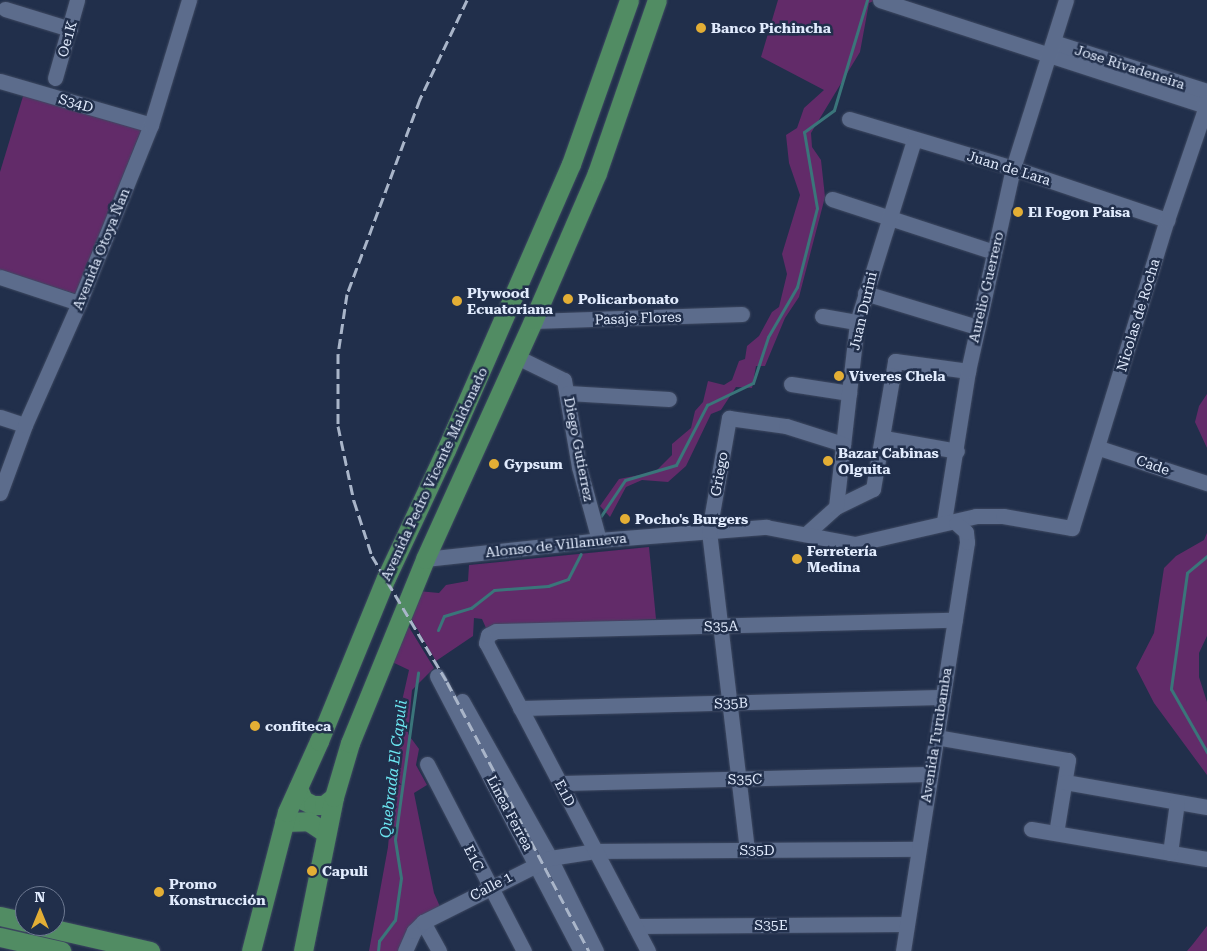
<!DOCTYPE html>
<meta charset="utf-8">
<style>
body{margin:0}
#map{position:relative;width:1207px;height:951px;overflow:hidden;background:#212f4b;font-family:"Roboto Serif",serif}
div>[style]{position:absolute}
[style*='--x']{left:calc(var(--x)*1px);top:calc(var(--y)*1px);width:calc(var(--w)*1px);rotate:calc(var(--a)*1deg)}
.green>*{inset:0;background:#622b69}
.stream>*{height:3px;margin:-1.5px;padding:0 1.5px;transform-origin:1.5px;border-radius:1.5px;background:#3a757a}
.roads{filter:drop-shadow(0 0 1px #3e4961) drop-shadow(0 0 1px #3e4961)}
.minor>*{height:15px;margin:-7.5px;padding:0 7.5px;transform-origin:7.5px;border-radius:7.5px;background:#5c6c8c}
.major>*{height:19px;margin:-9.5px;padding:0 9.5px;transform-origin:9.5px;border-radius:9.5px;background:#518c63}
.rail>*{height:3px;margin-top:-1.5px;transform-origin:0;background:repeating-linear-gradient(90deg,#a9b5c9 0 10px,transparent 0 15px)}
.dots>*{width:14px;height:14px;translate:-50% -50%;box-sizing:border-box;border:2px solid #212f4b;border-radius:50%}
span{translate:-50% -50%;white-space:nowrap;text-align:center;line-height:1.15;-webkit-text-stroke:5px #212f4b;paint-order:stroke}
.poi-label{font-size:14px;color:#e1ebfd;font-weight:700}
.left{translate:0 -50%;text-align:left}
.street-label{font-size:14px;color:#e1ebfd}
.water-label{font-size:15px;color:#6ce7f2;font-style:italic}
.north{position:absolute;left:15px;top:886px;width:50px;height:50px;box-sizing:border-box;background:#212f4b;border:1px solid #6e7a92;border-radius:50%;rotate:0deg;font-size:14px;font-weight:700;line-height:20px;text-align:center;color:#e1ebfd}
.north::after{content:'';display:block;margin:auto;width:18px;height:22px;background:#e3ae35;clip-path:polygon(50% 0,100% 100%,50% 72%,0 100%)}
</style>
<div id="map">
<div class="green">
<i style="clip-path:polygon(778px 0,876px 0,869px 3px,860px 52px,811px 133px,812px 147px,821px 160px,825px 197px,799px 297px,785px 318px,765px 366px,756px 366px,752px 388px,736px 387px,721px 410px,711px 414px,686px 466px,668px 482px,642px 480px,626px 487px,610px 517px,600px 506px,619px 479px,655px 472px,672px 455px,672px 444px,691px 428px,695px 411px,703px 402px,708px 381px,724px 385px,732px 380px,739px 361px,745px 359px,747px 346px,759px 336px,772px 312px,779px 307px,787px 274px,782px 254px,800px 195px,789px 163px,786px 135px,797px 128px,804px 108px,824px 90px,761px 57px)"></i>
<i style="clip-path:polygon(24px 93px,142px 128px,76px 294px,0 271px,0 172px)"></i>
<i style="clip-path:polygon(1207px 394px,1207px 448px,1195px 422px,1199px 406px)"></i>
<i style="clip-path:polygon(1207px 533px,1207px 636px,1199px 653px,1199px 677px,1207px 702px,1207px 775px,1154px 703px,1136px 668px,1154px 633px,1164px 568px,1176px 556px,1204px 540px)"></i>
<i style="clip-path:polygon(649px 547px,656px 619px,486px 628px,482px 619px,474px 618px,473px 636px,436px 661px,408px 613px,418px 591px,439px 593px,446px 585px,468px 581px,469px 565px)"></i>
<i style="clip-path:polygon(404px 619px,434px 668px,412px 690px,408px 734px,419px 749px,416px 765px,427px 785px,414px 793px,434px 893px,441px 909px,400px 951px,369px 951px,388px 847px,400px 710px,409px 670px,388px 660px)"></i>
<i style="clip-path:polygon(1207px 926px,1207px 951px,1187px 951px,1193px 944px)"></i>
</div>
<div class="stream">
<i style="--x:601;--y:516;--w:43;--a:-56.3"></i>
<i style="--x:625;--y:480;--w:53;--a:-16.4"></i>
<i style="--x:676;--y:465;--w:68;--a:-62.7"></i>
<i style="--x:707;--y:405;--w:51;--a:-25.6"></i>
<i style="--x:753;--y:383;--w:48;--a:-71.9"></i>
<i style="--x:768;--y:337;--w:58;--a:-59.9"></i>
<i style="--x:797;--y:287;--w:81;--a:-75.8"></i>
<i style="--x:817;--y:208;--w:77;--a:-99.7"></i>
<i style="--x:804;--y:132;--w:37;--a:-36"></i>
<i style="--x:834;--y:110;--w:115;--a:-73.3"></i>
<i style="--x:1207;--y:556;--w:26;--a:140"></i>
<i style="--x:1187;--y:573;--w:117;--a:97.9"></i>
<i style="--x:1171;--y:689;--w:73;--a:60.3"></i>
<i style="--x:438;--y:630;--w:15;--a:-67"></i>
<i style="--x:444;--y:616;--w:28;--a:-17"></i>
<i style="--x:471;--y:608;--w:29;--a:-38"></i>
<i style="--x:494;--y:590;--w:54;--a:-4.2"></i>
<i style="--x:548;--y:586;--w:21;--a:-19"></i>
<i style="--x:568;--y:579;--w:28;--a:-63"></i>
<i style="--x:378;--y:951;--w:10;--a:-84"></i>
<i style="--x:379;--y:941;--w:26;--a:-53"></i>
<i style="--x:395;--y:920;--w:42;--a:-81.9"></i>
<i style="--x:401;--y:878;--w:39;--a:-99"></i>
<i style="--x:395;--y:839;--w:168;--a:-82.1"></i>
</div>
<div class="roads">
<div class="minor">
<i style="--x:880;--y:0;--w:343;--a:18"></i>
<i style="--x:5;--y:9;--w:68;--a:17.1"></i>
<i style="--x:1053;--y:42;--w:162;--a:17.7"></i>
<i style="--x:55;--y:78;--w:81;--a:-74.2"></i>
<i style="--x:0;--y:81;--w:157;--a:16.2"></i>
<i style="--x:849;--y:119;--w:171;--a:16.6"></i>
<i style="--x:1013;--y:168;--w:163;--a:18.7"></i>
<i style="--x:832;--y:199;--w:170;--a:18.1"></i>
<i style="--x:0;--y:277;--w:83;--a:18.2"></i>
<i style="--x:865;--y:293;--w:117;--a:16.9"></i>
<i style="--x:822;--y:316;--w:36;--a:10"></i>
<i style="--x:533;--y:321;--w:209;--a:-1.9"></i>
<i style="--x:517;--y:357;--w:52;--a:26.1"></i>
<i style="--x:564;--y:380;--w:88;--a:80.2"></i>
<i style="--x:579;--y:467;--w:76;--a:74.7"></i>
<i style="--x:791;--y:384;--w:59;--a:8.8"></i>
<i style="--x:568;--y:393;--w:101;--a:3.4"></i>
<i style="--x:0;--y:417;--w:26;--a:18"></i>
<i style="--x:884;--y:438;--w:74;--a:10.1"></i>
<i style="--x:1099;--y:448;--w:114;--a:18"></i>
<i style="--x:0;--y:493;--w:72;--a:-69.8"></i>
<i style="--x:25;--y:425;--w:133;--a:-66.1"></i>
<i style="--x:79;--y:303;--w:192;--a:-68"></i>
<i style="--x:151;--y:125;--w:131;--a:-73.1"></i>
<i style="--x:836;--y:507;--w:41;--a:-25.9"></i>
<i style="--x:873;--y:489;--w:130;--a:-80.2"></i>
<i style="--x:895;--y:361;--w:74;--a:7.8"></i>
<i style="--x:944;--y:521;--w:152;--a:-80.9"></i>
<i style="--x:968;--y:371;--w:208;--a:-77.5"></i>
<i style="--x:1013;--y:168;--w:176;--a:-72.5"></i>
<i style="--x:806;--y:534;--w:40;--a:-42"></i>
<i style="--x:836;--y:507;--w:186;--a:-83.5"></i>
<i style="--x:857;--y:322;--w:191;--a:-72.6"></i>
<i style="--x:425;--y:559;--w:175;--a:-6.2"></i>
<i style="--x:599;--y:540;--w:168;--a:-4.5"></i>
<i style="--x:766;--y:527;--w:91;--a:10.8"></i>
<i style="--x:855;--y:544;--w:124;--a:-13"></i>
<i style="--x:976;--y:516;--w:27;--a:0"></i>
<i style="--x:1003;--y:516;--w:70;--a:9.9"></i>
<i style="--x:1072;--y:528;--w:322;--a:-72.9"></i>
<i style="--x:1167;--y:220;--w:124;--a:-71.1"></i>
<i style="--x:437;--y:676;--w:310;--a:62.4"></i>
<i style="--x:462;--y:701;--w:180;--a:60.7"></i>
<i style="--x:550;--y:858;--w:104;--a:63.7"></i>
<i style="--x:520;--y:708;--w:422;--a:-1.5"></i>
<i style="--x:936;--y:737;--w:134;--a:9.9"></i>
<i style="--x:1068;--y:760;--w:74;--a:99.3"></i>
<i style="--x:427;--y:764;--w:211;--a:62.6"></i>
<i style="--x:1065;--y:782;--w:144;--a:10"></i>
<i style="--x:560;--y:783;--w:370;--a:-1.4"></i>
<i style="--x:1031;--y:829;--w:178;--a:9.7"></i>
<i style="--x:747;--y:850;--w:321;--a:-96.8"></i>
<i style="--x:709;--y:531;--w:115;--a:-80"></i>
<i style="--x:729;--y:418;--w:58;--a:8"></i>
<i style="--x:786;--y:426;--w:60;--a:17.5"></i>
<i style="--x:1170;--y:853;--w:51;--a:-82.2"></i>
<i style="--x:423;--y:922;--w:33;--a:61"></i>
<i style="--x:635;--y:926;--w:272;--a:-0.4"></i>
<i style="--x:405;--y:951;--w:22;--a:-66"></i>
<i style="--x:414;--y:931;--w:13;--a:-45"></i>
<i style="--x:423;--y:922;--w:142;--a:-26.7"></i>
<i style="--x:550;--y:858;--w:47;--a:-8.7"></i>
<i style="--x:596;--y:851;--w:322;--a:-0.4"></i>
<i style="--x:648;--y:951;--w:348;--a:-117.7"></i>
<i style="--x:486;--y:643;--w:8;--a:-76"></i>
<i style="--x:488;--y:635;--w:9;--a:-27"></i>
<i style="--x:496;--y:631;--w:459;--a:-1.4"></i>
<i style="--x:903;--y:951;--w:414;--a:-81.1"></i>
<i style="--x:967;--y:542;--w:10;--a:-96"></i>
<i style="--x:966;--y:532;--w:13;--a:-138"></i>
</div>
<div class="major">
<i style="--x:298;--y:788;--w:13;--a:67"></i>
<i style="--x:303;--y:800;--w:11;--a:27"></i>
<i style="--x:313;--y:805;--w:11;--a:0"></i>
<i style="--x:324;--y:805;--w:13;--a:-39"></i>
<i style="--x:284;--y:822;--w:24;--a:-2"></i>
<i style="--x:308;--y:821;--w:22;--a:34"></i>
<i style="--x:0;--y:916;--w:26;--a:13"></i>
<i style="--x:41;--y:926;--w:112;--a:12.9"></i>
<i style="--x:0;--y:937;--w:63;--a:12.9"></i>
<i style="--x:251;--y:951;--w:144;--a:-75.5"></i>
<i style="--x:287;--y:812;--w:78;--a:-65.7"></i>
<i style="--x:319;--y:741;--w:176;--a:-67.7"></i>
<i style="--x:386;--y:578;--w:141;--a:-64.9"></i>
<i style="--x:446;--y:450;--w:312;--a:-66.4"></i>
<i style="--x:571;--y:164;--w:174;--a:-70.5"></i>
<i style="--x:303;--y:951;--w:157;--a:-78.6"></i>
<i style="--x:334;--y:797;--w:56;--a:-73.5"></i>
<i style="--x:350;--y:743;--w:199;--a:-67.8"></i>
<i style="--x:425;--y:559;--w:261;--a:-65.6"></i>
<i style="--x:533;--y:321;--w:161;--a:-66.6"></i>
<i style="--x:597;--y:173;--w:183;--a:-70.9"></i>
</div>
</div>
<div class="rail">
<i style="--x:467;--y:0;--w:110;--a:115.4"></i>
<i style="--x:420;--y:99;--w:208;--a:110.5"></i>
<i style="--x:347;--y:294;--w:61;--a:98.5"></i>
<i style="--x:338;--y:354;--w:72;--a:90"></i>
<i style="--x:338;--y:426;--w:77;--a:78"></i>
<i style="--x:354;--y:501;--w:58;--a:71.9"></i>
<i style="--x:372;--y:556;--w:147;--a:59.2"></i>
<i style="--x:447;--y:682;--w:304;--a:62.2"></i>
</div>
<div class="dots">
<i style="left:701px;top:28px;background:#e3ae35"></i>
<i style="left:1018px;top:212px;background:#e3ae35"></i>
<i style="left:568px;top:299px;background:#e3ae35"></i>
<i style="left:457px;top:301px;background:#e3ae35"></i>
<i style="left:839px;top:376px;background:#e3ae35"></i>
<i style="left:828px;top:461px;background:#e3ae35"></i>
<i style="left:494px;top:464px;background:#e3ae35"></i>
<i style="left:625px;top:519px;background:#e3ae35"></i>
<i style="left:797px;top:559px;background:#e3ae35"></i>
<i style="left:255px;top:726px;background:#e3ae35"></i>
<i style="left:312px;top:871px;background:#e3ae35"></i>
<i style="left:159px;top:892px;background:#e3ae35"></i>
</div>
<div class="poi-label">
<span class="left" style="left:711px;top:28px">Banco Pichincha</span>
<span class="left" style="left:1028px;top:212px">El Fogon Paisa</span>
<span class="left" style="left:467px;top:301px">Plywood<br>Ecuatoriana</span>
<span class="left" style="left:578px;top:299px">Policarbonato</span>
<span class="left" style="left:849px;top:376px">Viveres Chela</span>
<span class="left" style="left:838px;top:461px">Bazar Cabinas<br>Olguita</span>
<span class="left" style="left:504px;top:464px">Gypsum</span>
<span class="left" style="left:635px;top:519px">Pocho's Burgers</span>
<span class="left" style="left:807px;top:559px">Ferretería<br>Medina</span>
<span class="left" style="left:265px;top:726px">confiteca</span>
<span class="left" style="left:322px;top:871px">Capuli</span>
<span class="left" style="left:169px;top:892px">Promo<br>Konstrucción</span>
</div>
<div class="street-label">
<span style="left:67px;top:39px;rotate:-74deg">Oe1K</span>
<span style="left:1130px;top:67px;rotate:18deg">Jose Rivadeneira</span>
<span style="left:76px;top:103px;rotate:16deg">S34D</span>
<span style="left:1009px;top:168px;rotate:17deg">Juan de Lara</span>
<span style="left:101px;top:249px;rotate:-68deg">Avenida Otoya Ñan</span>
<span style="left:986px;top:287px;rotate:-77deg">Aurelio Guerrero</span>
<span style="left:863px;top:311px;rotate:-77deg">Juan Durini</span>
<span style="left:1138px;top:315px;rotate:-73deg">Nicolas de Rocha</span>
<span style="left:638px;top:318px;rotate:-2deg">Pasaje Flores</span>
<span style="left:579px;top:449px;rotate:79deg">Diego Gutierrez</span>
<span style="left:1153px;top:465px;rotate:19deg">Cade</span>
<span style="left:434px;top:474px;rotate:-65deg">Avenida Pedro Vicente Maldonado</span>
<span style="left:719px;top:474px;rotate:-80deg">Griego</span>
<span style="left:556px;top:545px;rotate:-6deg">Alonso de Villanueva</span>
<span style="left:721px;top:626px;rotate:-1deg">S35A</span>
<span style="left:731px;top:703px;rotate:-2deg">S35B</span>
<span style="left:936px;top:735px;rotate:-81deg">Avenida Turubamba</span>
<span style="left:745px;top:779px;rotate:-1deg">S35C</span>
<span style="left:565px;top:793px;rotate:62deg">E1D</span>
<span style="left:510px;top:813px;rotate:62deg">Línea Ferrea</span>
<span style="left:757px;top:850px">S35D</span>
<span style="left:474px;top:858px;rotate:63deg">E1C</span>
<span style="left:491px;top:886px;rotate:-28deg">Calle 1</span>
<span style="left:771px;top:925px">S35E</span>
</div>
<div class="water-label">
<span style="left:394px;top:769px;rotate:-83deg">Quebrada El Capuli</span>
</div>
<div class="north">N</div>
</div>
